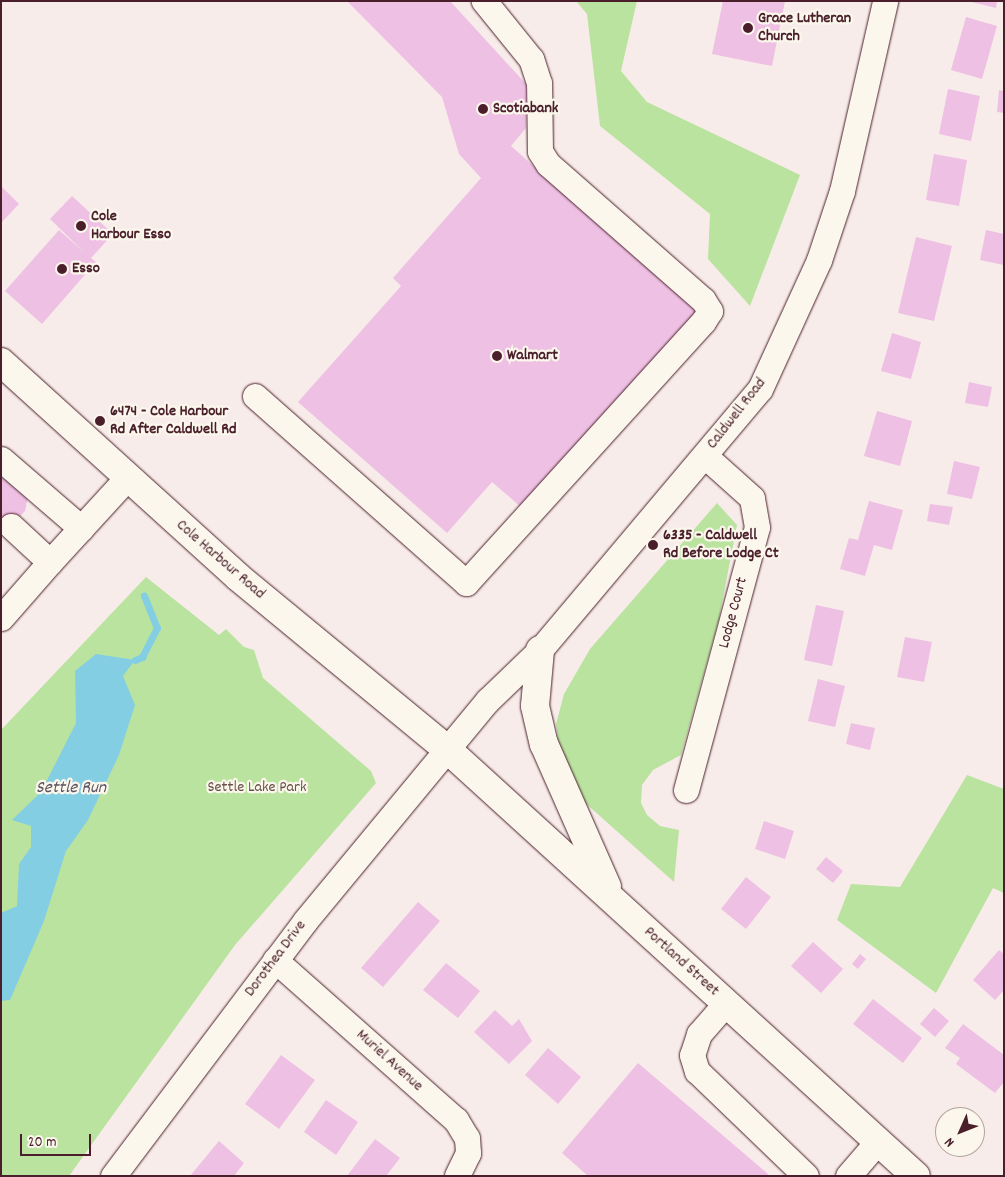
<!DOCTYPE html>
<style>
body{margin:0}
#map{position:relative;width:1005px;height:1177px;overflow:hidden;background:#f8ecea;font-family:Dekko,sans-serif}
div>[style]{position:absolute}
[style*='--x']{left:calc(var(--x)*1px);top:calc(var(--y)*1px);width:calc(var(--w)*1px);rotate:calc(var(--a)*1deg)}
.green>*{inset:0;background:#bae39f}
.water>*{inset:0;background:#83cee3}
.stream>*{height:7px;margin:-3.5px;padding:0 3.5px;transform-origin:3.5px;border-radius:3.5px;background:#83cee3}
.building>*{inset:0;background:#eec0e3}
.roads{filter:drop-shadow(0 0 1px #4a1f2b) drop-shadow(0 0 1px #4a1f2b)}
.minor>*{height:25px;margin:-12.5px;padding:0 12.5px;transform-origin:12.5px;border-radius:12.5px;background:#fbf7ec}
.major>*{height:28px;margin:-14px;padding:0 14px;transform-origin:14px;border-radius:14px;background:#fbf7ec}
.dots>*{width:14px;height:14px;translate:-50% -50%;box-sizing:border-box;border:2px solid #fbf7ec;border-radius:50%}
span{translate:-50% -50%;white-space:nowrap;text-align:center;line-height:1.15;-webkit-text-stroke:4.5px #fbf7ec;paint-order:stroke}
.poi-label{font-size:16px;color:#4a1f2b;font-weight:700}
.left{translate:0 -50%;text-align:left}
.street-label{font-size:16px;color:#4a1f2b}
.park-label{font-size:16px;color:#665048}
.water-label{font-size:18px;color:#5b5462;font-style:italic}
.frame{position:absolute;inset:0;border:2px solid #4a1f2b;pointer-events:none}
.north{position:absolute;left:935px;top:1107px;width:50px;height:50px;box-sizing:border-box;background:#fbf7ec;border:1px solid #b4a19f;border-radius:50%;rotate:226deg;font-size:14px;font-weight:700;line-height:20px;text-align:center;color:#4a1f2b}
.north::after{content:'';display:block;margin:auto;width:18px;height:22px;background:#4a1f2b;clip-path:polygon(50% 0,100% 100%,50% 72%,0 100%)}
.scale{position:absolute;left:20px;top:1134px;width:71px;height:22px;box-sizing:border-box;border:2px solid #4a1f2b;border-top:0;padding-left:6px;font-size:15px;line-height:18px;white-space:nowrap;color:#4a1f2b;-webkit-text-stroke:4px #fbf7ec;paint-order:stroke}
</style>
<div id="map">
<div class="green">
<i style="clip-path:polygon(576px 1px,637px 1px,621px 71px,647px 102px,800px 175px,750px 306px,708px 259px,710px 214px,600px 126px,587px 14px)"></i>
<i style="clip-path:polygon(717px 503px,737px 525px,719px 619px,681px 755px,653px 770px,642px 785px,641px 803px,647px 815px,660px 826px,679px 830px,674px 882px,574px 793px,561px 761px,556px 724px,564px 694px,590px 649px)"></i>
<i style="clip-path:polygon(146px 577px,219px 635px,226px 629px,244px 647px,254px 650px,263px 678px,371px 771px,376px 783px,235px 945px,69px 1176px,1px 1176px,1px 730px)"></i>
<i style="clip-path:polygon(967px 775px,1004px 789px,1004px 893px,993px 888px,936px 993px,837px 920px,851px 884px,900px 887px)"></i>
</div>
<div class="water">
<i style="clip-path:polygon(96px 654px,135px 660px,123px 676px,135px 705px,119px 755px,88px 820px,66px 851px,44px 921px,10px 1000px,1px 1001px,1px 913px,17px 906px,19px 864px,31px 847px,31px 826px,12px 820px,41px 792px,76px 723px,75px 671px)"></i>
</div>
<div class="stream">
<i style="--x:135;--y:660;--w:8;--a:-23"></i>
<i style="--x:142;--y:657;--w:33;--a:-63"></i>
<i style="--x:157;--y:628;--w:35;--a:-112"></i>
</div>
<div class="building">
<i style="clip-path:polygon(347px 1px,450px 1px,527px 85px,526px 128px,511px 146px,697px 311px,522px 508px,492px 482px,447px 533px,298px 402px,401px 286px,393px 278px,481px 178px,459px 154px,442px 97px)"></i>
<i style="clip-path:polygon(723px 1px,785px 1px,772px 66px,712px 54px)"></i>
<i style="clip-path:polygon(967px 1px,997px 1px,996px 8px)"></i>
<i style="clip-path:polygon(966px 17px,997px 26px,982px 79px,951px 70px)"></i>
<i style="clip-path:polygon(948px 89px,980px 96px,971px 141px,939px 134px)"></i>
<i style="clip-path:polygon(999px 90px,1004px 91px,1004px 113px,997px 112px)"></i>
<i style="clip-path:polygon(934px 154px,967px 160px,959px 206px,926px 200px)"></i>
<i style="clip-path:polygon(1px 186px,19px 204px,1px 223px)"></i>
<i style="clip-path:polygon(72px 196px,113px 234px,91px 258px,96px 262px,42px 324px,5px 291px,59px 230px,84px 252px,50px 219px)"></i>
<i style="clip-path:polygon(986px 230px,1004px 234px,1004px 265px,980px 260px)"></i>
<i style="clip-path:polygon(916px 237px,952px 246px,934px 321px,898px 313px)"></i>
<i style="clip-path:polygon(892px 333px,921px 342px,911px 379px,881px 371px)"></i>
<i style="clip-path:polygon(969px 382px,992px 387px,988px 407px,965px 403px)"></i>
<i style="clip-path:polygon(877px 411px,912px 421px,900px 466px,864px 456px)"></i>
<i style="clip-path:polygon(954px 461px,980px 467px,972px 499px,947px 494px)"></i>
<i style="clip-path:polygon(1px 475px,28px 497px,25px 511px,1px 536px)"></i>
<i style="clip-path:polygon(869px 501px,903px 510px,892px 550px,874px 545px,865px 576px,840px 569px,849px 538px,858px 540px)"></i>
<i style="clip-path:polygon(930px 504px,953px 507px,949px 525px,927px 521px)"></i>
<i style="clip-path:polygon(816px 605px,844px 611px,832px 666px,804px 660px)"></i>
<i style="clip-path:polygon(905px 637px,932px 642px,924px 682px,897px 677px)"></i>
<i style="clip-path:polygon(818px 679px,845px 686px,835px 727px,808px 721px)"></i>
<i style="clip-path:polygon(851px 723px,875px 728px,870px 750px,846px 744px)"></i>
<i style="clip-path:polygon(764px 821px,794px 831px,785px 859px,755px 849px)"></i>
<i style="clip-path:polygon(826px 857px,843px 871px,833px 883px,816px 869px)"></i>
<i style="clip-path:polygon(746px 877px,771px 897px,746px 929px,721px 909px)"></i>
<i style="clip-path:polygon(418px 902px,440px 921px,383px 987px,361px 968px)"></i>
<i style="clip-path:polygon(813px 942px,843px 969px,821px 993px,791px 966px)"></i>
<i style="clip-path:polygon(999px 950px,1004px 954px,1004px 990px,995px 1000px,973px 980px)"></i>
<i style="clip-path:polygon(860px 954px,866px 959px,858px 969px,852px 964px)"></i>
<i style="clip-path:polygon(446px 963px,480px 991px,458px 1018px,423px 990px)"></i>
<i style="clip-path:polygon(873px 999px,922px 1038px,903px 1063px,853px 1024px)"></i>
<i style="clip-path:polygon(934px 1008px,949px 1021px,935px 1037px,920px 1024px)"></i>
<i style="clip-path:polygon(495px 1010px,512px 1026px,519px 1019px,532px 1041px,509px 1064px,474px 1032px)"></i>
<i style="clip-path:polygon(963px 1024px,1004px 1055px,1004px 1082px,995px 1093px,956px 1064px,960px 1058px,945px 1048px)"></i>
<i style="clip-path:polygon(548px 1048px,581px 1077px,558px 1104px,525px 1075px)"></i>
<i style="clip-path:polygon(281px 1055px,315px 1080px,279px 1129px,245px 1104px)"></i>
<i style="clip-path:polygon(638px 1063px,768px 1174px,767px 1176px,588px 1176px,562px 1153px)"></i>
<i style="clip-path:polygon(326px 1100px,358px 1122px,336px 1155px,304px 1132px)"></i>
<i style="clip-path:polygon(375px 1139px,400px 1158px,386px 1176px,347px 1176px)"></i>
<i style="clip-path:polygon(219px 1141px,244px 1163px,234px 1176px,190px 1176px)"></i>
</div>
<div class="roads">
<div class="minor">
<i style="--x:255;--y:396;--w:282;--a:41.5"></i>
<i style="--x:466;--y:583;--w:353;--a:-47.8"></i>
<i style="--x:703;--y:322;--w:13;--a:-58"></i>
<i style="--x:710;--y:311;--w:13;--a:-122"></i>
<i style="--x:703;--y:300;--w:206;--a:-138.7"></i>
<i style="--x:548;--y:164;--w:15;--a:-122"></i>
<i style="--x:540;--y:151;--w:68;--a:-90.8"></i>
<i style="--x:539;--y:83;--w:25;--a:-108"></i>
<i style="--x:531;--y:59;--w:75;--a:-129"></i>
<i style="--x:1;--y:459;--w:106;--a:40.8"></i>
<i style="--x:11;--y:526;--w:53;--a:42.7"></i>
<i style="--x:50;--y:562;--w:115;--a:-47.5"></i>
<i style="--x:1;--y:618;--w:74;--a:-48.8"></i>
<i style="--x:686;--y:790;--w:272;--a:-74.9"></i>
<i style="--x:757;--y:527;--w:29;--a:-100"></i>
<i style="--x:752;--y:498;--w:63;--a:-138.2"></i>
<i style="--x:275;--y:960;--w:242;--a:41.5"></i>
<i style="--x:456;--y:1120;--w:21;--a:59"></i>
<i style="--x:467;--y:1138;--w:15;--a:86"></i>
<i style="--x:468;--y:1153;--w:25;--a:116"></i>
<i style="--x:726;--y:1003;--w:41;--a:131.1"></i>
<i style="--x:699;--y:1034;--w:22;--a:108"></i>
<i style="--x:692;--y:1055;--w:17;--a:73"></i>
<i style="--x:697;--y:1071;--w:151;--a:43.9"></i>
<i style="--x:113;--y:1176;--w:319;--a:-53"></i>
<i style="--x:305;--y:921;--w:287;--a:-50.4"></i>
<i style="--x:488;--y:700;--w:72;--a:-43.9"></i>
<i style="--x:540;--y:650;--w:341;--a:-49.9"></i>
<i style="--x:760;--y:389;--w:142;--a:-65.4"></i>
<i style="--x:819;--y:260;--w:73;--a:-71.6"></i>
<i style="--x:842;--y:191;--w:195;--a:-77.2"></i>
<i style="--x:848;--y:1176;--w:46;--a:-49.4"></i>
</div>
<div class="major">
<i style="--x:1;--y:362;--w:320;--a:42.2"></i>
<i style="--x:238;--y:577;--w:271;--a:39.5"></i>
<i style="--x:447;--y:749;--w:634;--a:42.32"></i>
<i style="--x:540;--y:650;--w:56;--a:95.1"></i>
<i style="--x:535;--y:706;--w:39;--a:77"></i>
<i style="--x:544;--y:744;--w:156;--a:66.2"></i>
</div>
</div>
<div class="dots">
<i style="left:748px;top:28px;background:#4a1f2b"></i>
<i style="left:483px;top:109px;background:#4a1f2b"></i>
<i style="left:81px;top:226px;background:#4a1f2b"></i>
<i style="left:62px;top:269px;background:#4a1f2b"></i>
<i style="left:497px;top:356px;background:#4a1f2b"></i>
<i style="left:100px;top:421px;background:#4a1f2b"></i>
<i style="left:653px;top:545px;background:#4a1f2b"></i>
</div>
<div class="poi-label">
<span class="left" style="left:758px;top:28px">Grace Lutheran<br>Church</span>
<span class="left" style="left:493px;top:109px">Scotiabank</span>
<span class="left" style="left:91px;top:226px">Cole<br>Harbour Esso</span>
<span class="left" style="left:72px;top:269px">Esso</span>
<span class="left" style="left:507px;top:356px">Walmart</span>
<span class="left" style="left:110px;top:421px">6474 - Cole Harbour<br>Rd After Caldwell Rd</span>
<span class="left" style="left:663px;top:545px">6335 - Caldwell<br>Rd Before Lodge Ct</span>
</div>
<div class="street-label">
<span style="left:737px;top:414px;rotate:-52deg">Caldwell Road</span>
<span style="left:220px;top:560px;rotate:41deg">Cole Harbour Road</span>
<span style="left:734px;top:613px;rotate:-75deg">Lodge Court</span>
<span style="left:276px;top:959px;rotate:-53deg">Dorothea Drive</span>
<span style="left:681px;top:962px;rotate:42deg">Portland Street</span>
<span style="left:389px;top:1061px;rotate:42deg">Muriel Avenue</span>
</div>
<div class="park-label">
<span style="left:257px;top:788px">Settle Lake Park</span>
</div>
<div class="water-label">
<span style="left:71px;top:789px">Settle Run</span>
</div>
<div class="frame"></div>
<div class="north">N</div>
<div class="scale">20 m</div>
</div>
